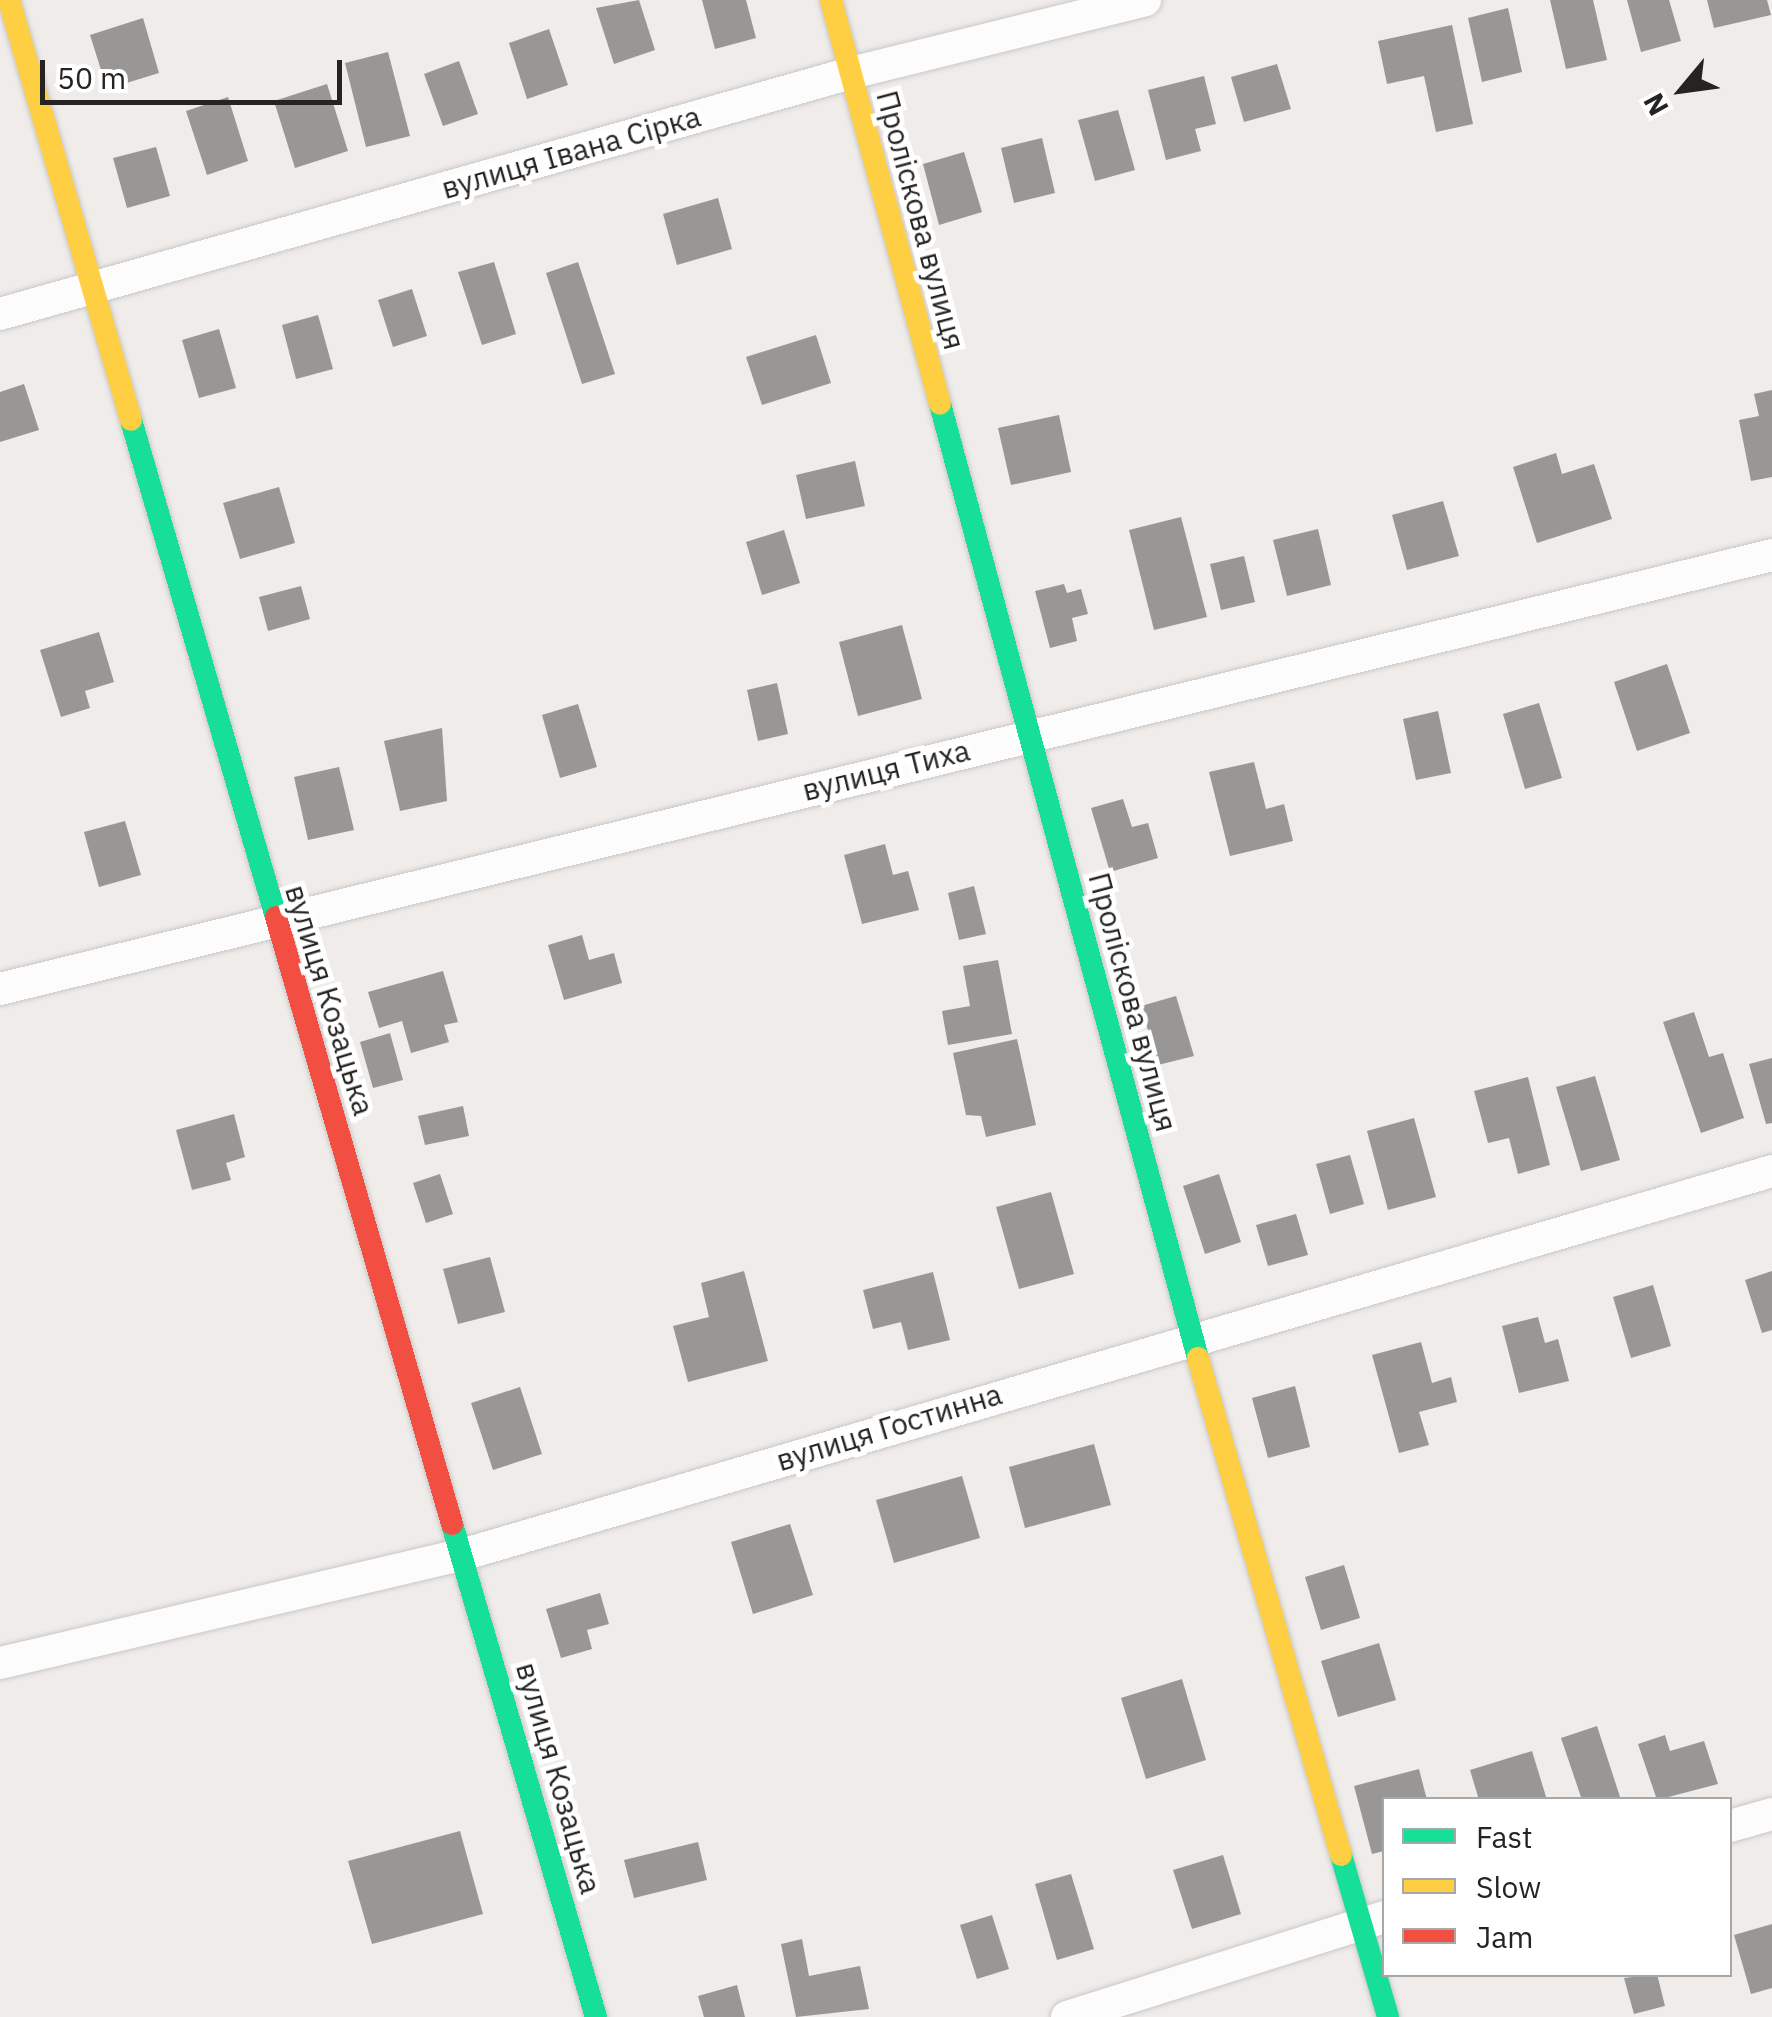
<!DOCTYPE html>
<meta charset="utf-8">
<style>
body{margin:0}
#map{position:relative;width:1772px;height:2017px;overflow:hidden;background:#efecea;font-family:"IBM Plex Sans",sans-serif}
div>[style]{position:absolute}
[style*='--x']{left:calc(var(--x)*1px);top:calc(var(--y)*1px);width:calc(var(--w)*1px);rotate:calc(var(--a)*1deg)}
.building>*{inset:0;background:#999796}
.roads{filter:drop-shadow(0 0 2px #cac8c7) drop-shadow(0 0 2px #cac8c7)}
.street>*{height:32px;margin:-16px;padding:0 16px;transform-origin:16px;border-radius:16px;background:#fdfcfc}
.fast>*{height:22px;margin:-11px;padding:0 11px;transform-origin:11px;border-radius:11px;background:#16e098}
.slow>*{height:22px;margin:-11px;padding:0 11px;transform-origin:11px;border-radius:11px;background:#ffcf43}
.jam>*{height:22px;margin:-11px;padding:0 11px;transform-origin:11px;border-radius:11px;background:#f24e42}
span{translate:-50% -50%;white-space:nowrap;text-align:center;line-height:1.15;-webkit-text-stroke:10px #fff;paint-order:stroke}
.street-label{font-size:30px;color:#262423}
.legend{position:absolute;left:1382px;top:1797px;width:350px;height:180px;box-sizing:border-box;background:#fff;border:2px solid #a8a7a7;margin:0;padding:12px 18px;list-style:none;font-size:30px;color:#262423}
.legend li{display:flex;align-items:center;gap:20px;height:50px}
.legend b{width:50px;border:2px solid #a8a7a7}
.north{position:absolute;left:1632px;top:40px;width:100px;height:100px;-webkit-text-stroke:8px #fff;paint-order:stroke;rotate:241deg;font-size:28px;font-weight:700;line-height:40px;text-align:center;color:#262423}
.north::after{content:'';display:block;margin:auto;width:35px;height:45px;background:#262423;clip-path:polygon(50% 0,100% 100%,50% 72%,0 100%)}
.scale{position:absolute;left:40px;top:60px;width:302px;height:45px;box-sizing:border-box;border:5px solid #262423;border-top:0;padding-left:12px;font-size:30px;line-height:35px;white-space:nowrap;color:#262423;-webkit-text-stroke:8px #fff;paint-order:stroke}
</style>
<div id="map">
<div class="building">
<i style="clip-path:polygon(639px 0,655px 50px,614px 64px,596px 8px)"></i>
<i style="clip-path:polygon(702px 0,746px 0,756px 38px,715px 49px)"></i>
<i style="clip-path:polygon(1550px 0,1593px 0,1607px 60px,1566px 69px)"></i>
<i style="clip-path:polygon(1627px 0,1669px 0,1681px 41px,1641px 52px)"></i>
<i style="clip-path:polygon(1707px 0,1767px 0,1771px 15px,1714px 28px)"></i>
<i style="clip-path:polygon(1508px 8px,1522px 72px,1482px 82px,1468px 18px)"></i>
<i style="clip-path:polygon(143px 18px,159px 73px,107px 89px,90px 35px)"></i>
<i style="clip-path:polygon(1452px 25px,1473px 124px,1436px 132px,1424px 76px,1387px 84px,1378px 41px)"></i>
<i style="clip-path:polygon(549px 29px,568px 85px,527px 99px,509px 43px)"></i>
<i style="clip-path:polygon(388px 52px,410px 136px,366px 147px,345px 63px)"></i>
<i style="clip-path:polygon(459px 61px,478px 114px,443px 126px,424px 74px)"></i>
<i style="clip-path:polygon(1277px 64px,1291px 109px,1244px 122px,1231px 77px)"></i>
<i style="clip-path:polygon(1204px 76px,1216px 124px,1195px 129px,1201px 151px,1166px 160px,1148px 90px)"></i>
<i style="clip-path:polygon(327px 84px,348px 151px,295px 168px,274px 101px)"></i>
<i style="clip-path:polygon(228px 97px,248px 161px,207px 175px,186px 111px)"></i>
<i style="clip-path:polygon(1118px 110px,1135px 170px,1095px 181px,1078px 120px)"></i>
<i style="clip-path:polygon(1042px 138px,1055px 193px,1014px 203px,1001px 148px)"></i>
<i style="clip-path:polygon(156px 147px,170px 196px,127px 208px,113px 158px)"></i>
<i style="clip-path:polygon(964px 152px,982px 212px,939px 225px,923px 164px)"></i>
<i style="clip-path:polygon(718px 198px,732px 249px,677px 265px,663px 214px)"></i>
<i style="clip-path:polygon(494px 262px,516px 334px,482px 345px,458px 272px)"></i>
<i style="clip-path:polygon(578px 262px,615px 374px,582px 384px,546px 273px)"></i>
<i style="clip-path:polygon(412px 289px,427px 336px,393px 347px,378px 300px)"></i>
<i style="clip-path:polygon(318px 315px,333px 369px,296px 379px,282px 325px)"></i>
<i style="clip-path:polygon(219px 329px,236px 388px,199px 398px,182px 340px)"></i>
<i style="clip-path:polygon(816px 335px,831px 383px,762px 405px,746px 357px)"></i>
<i style="clip-path:polygon(24px 384px,39px 430px,0 442px,0 392px)"></i>
<i style="clip-path:polygon(1772px 390px,1772px 477px,1751px 481px,1739px 420px,1759px 416px,1754px 394px)"></i>
<i style="clip-path:polygon(1059px 415px,1071px 472px,1011px 485px,998px 428px)"></i>
<i style="clip-path:polygon(1556px 453px,1562px 474px,1594px 464px,1612px 519px,1537px 543px,1513px 467px)"></i>
<i style="clip-path:polygon(855px 461px,865px 506px,806px 519px,796px 475px)"></i>
<i style="clip-path:polygon(279px 487px,295px 543px,240px 559px,223px 503px)"></i>
<i style="clip-path:polygon(1443px 501px,1459px 556px,1407px 570px,1392px 515px)"></i>
<i style="clip-path:polygon(1181px 517px,1207px 617px,1154px 630px,1129px 530px)"></i>
<i style="clip-path:polygon(1318px 529px,1331px 585px,1287px 596px,1273px 540px)"></i>
<i style="clip-path:polygon(784px 530px,800px 583px,762px 595px,746px 542px)"></i>
<i style="clip-path:polygon(1244px 556px,1255px 602px,1221px 610px,1210px 564px)"></i>
<i style="clip-path:polygon(1064px 584px,1067px 593px,1081px 589px,1088px 614px,1072px 618px,1077px 641px,1050px 648px,1035px 591px)"></i>
<i style="clip-path:polygon(301px 586px,310px 619px,268px 631px,259px 597px)"></i>
<i style="clip-path:polygon(902px 625px,922px 699px,858px 716px,839px 642px)"></i>
<i style="clip-path:polygon(99px 632px,114px 682px,85px 691px,90px 708px,61px 717px,40px 650px)"></i>
<i style="clip-path:polygon(1667px 664px,1690px 733px,1637px 751px,1614px 682px)"></i>
<i style="clip-path:polygon(777px 683px,788px 734px,758px 741px,747px 690px)"></i>
<i style="clip-path:polygon(1539px 703px,1562px 778px,1525px 789px,1503px 714px)"></i>
<i style="clip-path:polygon(578px 704px,597px 767px,560px 778px,542px 715px)"></i>
<i style="clip-path:polygon(1438px 711px,1451px 773px,1416px 780px,1403px 719px)"></i>
<i style="clip-path:polygon(442px 728px,447px 801px,400px 811px,384px 741px)"></i>
<i style="clip-path:polygon(1254px 762px,1266px 809px,1284px 804px,1293px 841px,1230px 856px,1209px 772px)"></i>
<i style="clip-path:polygon(339px 767px,354px 830px,308px 840px,294px 777px)"></i>
<i style="clip-path:polygon(1123px 799px,1132px 827px,1148px 823px,1158px 858px,1110px 872px,1091px 808px)"></i>
<i style="clip-path:polygon(125px 821px,141px 875px,99px 887px,84px 832px)"></i>
<i style="clip-path:polygon(885px 844px,893px 875px,908px 871px,919px 910px,862px 924px,844px 855px)"></i>
<i style="clip-path:polygon(974px 886px,986px 934px,959px 940px,948px 893px)"></i>
<i style="clip-path:polygon(582px 935px,589px 960px,614px 953px,622px 983px,564px 1000px,548px 945px)"></i>
<i style="clip-path:polygon(998px 960px,1012px 1034px,948px 1045px,942px 1011px,970px 1006px,963px 966px)"></i>
<i style="clip-path:polygon(443px 971px,458px 1022px,444px 1025px,449px 1042px,411px 1053px,402px 1021px,379px 1028px,368px 992px)"></i>
<i style="clip-path:polygon(1176px 996px,1194px 1056px,1158px 1065px,1141px 1006px)"></i>
<i style="clip-path:polygon(1694px 1012px,1709px 1057px,1723px 1053px,1744px 1118px,1701px 1133px,1663px 1022px)"></i>
<i style="clip-path:polygon(390px 1033px,403px 1080px,373px 1088px,360px 1042px)"></i>
<i style="clip-path:polygon(1017px 1039px,1036px 1125px,986px 1137px,981px 1116px,966px 1115px,953px 1053px)"></i>
<i style="clip-path:polygon(1772px 1058px,1772px 1123px,1766px 1124px,1749px 1064px)"></i>
<i style="clip-path:polygon(1595px 1076px,1620px 1160px,1581px 1171px,1556px 1087px)"></i>
<i style="clip-path:polygon(1528px 1077px,1550px 1165px,1518px 1174px,1509px 1138px,1488px 1143px,1474px 1091px)"></i>
<i style="clip-path:polygon(463px 1106px,469px 1136px,425px 1145px,418px 1116px)"></i>
<i style="clip-path:polygon(234px 1114px,245px 1157px,226px 1163px,231px 1180px,192px 1190px,176px 1130px)"></i>
<i style="clip-path:polygon(1414px 1118px,1436px 1197px,1388px 1210px,1367px 1131px)"></i>
<i style="clip-path:polygon(1350px 1155px,1364px 1204px,1330px 1214px,1316px 1164px)"></i>
<i style="clip-path:polygon(440px 1174px,453px 1214px,426px 1223px,413px 1183px)"></i>
<i style="clip-path:polygon(1219px 1174px,1241px 1242px,1205px 1254px,1183px 1186px)"></i>
<i style="clip-path:polygon(1051px 1192px,1074px 1274px,1019px 1289px,996px 1207px)"></i>
<i style="clip-path:polygon(1296px 1214px,1308px 1255px,1268px 1266px,1256px 1225px)"></i>
<i style="clip-path:polygon(490px 1257px,505px 1312px,458px 1324px,443px 1269px)"></i>
<i style="clip-path:polygon(744px 1271px,768px 1361px,688px 1382px,673px 1326px,709px 1317px,701px 1283px)"></i>
<i style="clip-path:polygon(1772px 1271px,1772px 1330px,1762px 1333px,1745px 1280px)"></i>
<i style="clip-path:polygon(933px 1272px,950px 1340px,908px 1350px,901px 1322px,873px 1329px,863px 1290px)"></i>
<i style="clip-path:polygon(1653px 1285px,1671px 1346px,1631px 1358px,1613px 1297px)"></i>
<i style="clip-path:polygon(1538px 1317px,1545px 1343px,1558px 1339px,1569px 1381px,1519px 1393px,1502px 1326px)"></i>
<i style="clip-path:polygon(1421px 1342px,1432px 1383px,1451px 1377px,1457px 1402px,1419px 1412px,1429px 1445px,1399px 1453px,1372px 1355px)"></i>
<i style="clip-path:polygon(1295px 1386px,1310px 1447px,1268px 1458px,1252px 1398px)"></i>
<i style="clip-path:polygon(520px 1387px,542px 1454px,493px 1470px,471px 1403px)"></i>
<i style="clip-path:polygon(1094px 1444px,1111px 1505px,1025px 1528px,1009px 1467px)"></i>
<i style="clip-path:polygon(962px 1476px,980px 1538px,894px 1563px,876px 1500px)"></i>
<i style="clip-path:polygon(790px 1524px,813px 1595px,753px 1614px,731px 1542px)"></i>
<i style="clip-path:polygon(1344px 1565px,1360px 1618px,1321px 1630px,1305px 1577px)"></i>
<i style="clip-path:polygon(600px 1593px,609px 1624px,587px 1630px,592px 1649px,561px 1658px,546px 1609px)"></i>
<i style="clip-path:polygon(1379px 1643px,1396px 1700px,1338px 1717px,1321px 1661px)"></i>
<i style="clip-path:polygon(1182px 1679px,1206px 1760px,1146px 1779px,1121px 1698px)"></i>
<i style="clip-path:polygon(1597px 1726px,1621px 1800px,1582px 1800px,1561px 1738px)"></i>
<i style="clip-path:polygon(1665px 1735px,1670px 1751px,1704px 1741px,1718px 1784px,1657px 1800px,1638px 1744px)"></i>
<i style="clip-path:polygon(1532px 1751px,1547px 1800px,1479px 1800px,1470px 1770px)"></i>
<i style="clip-path:polygon(1419px 1769px,1427px 1800px,1384px 1800px,1384px 1851px,1372px 1854px,1354px 1786px)"></i>
<i style="clip-path:polygon(460px 1831px,483px 1914px,372px 1944px,348px 1861px)"></i>
<i style="clip-path:polygon(698px 1842px,707px 1880px,634px 1898px,624px 1860px)"></i>
<i style="clip-path:polygon(1223px 1855px,1241px 1914px,1192px 1929px,1173px 1870px)"></i>
<i style="clip-path:polygon(1071px 1874px,1094px 1949px,1057px 1960px,1035px 1884px)"></i>
<i style="clip-path:polygon(992px 1915px,1009px 1969px,977px 1979px,960px 1925px)"></i>
<i style="clip-path:polygon(1772px 1924px,1772px 1988px,1751px 1994px,1734px 1935px)"></i>
<i style="clip-path:polygon(802px 1939px,809px 1976px,860px 1966px,869px 2009px,796px 2017px,781px 1944px)"></i>
<i style="clip-path:polygon(1657px 1974px,1665px 2006px,1634px 2014px,1624px 1978px)"></i>
<i style="clip-path:polygon(737px 1985px,745px 2017px,704px 2017px,698px 1996px)"></i>
</div>
<div class="roads">
<div class="street">
<i style="--x:0;--y:314;--w:884;--a:-15.81"></i>
<i style="--x:851;--y:73;--w:303;--a:-13.9"></i>
<i style="--x:0;--y:989;--w:1824;--a:-13.76"></i>
<i style="--x:0;--y:1663;--w:478;--a:-13.2"></i>
<i style="--x:465;--y:1554;--w:1362;--a:-16.33"></i>
<i style="--x:1730;--y:1826;--w:44;--a:-15.9"></i>
<i style="--x:1067;--y:2017;--w:332;--a:-17.5"></i>
</div>
<div class="fast">
<i style="--x:940;--y:404;--w:988;--a:74.87"></i>
<i style="--x:131;--y:420;--w:518;--a:73.74"></i>
<i style="--x:452;--y:1524;--w:514;--a:73.72"></i>
<i style="--x:1341;--y:1855;--w:169;--a:73.8"></i>
</div>
<div class="slow">
<i style="--x:9;--y:0;--w:437;--a:73.8"></i>
<i style="--x:831;--y:0;--w:418;--a:74.9"></i>
<i style="--x:1198;--y:1358;--w:517;--a:73.95"></i>
</div>
<div class="jam">
<i style="--x:276;--y:917;--w:632;--a:73.83"></i>
</div>
</div>
<div class="street-label">
<span style="left:571px;top:152px;rotate:-16deg">вулиця Івана Сірка</span>
<span style="left:921px;top:220px;rotate:75deg">Проліскова вулиця</span>
<span style="left:886px;top:770px;rotate:-14deg">вулиця Тиха</span>
<span style="left:330px;top:1000px;rotate:73deg">вулиця Козацька</span>
<span style="left:1133px;top:1002px;rotate:75deg">Проліскова вулиця</span>
<span style="left:889px;top:1427px;rotate:-17deg">вулиця Гостинна</span>
<span style="left:559px;top:1778px;rotate:74deg">вулиця Козацька</span>
</div>
<ul class="legend">
<li><b style="height:12px;background:#16e098"></b>Fast</li>
<li><b style="height:12px;background:#ffcf43"></b>Slow</li>
<li><b style="height:12px;background:#f24e42"></b>Jam</li>
</ul>
<div class="north">N</div>
<div class="scale">50 m</div>
</div>
